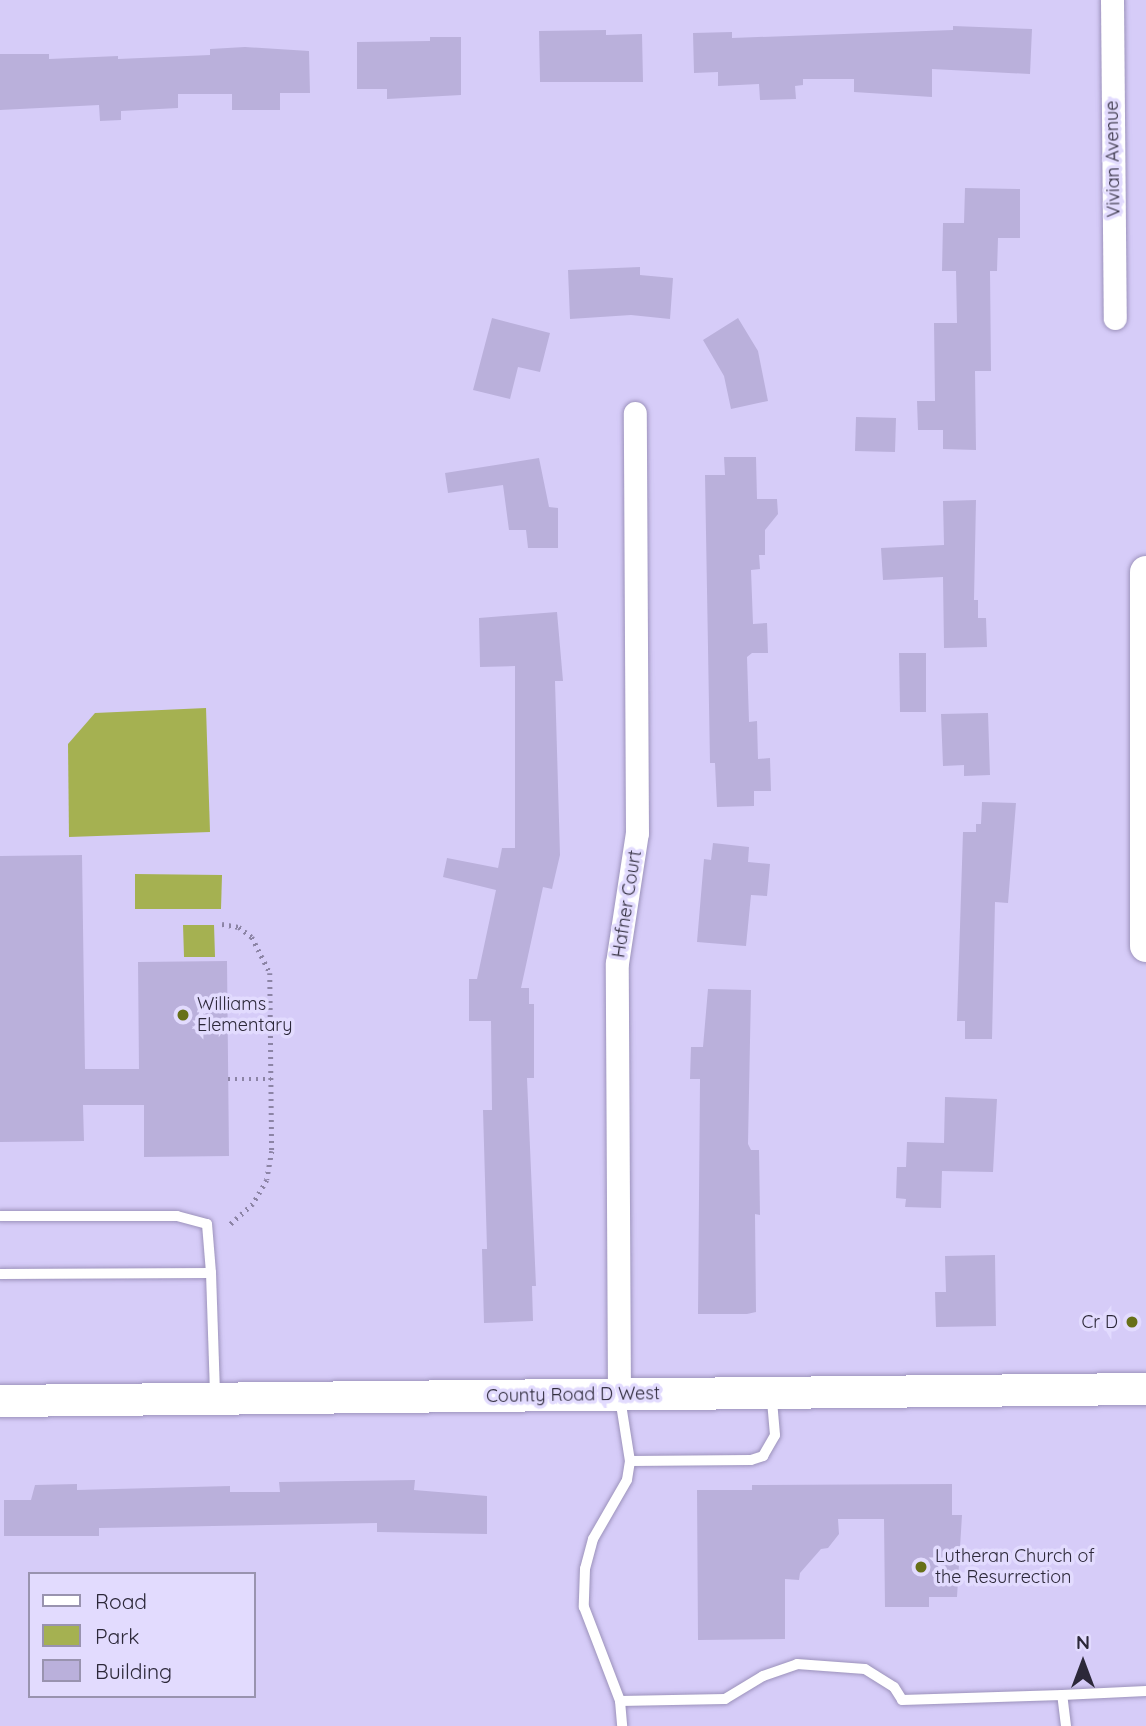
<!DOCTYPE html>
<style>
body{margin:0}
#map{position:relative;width:1146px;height:1726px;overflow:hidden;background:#d6ccf8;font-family:Quicksand,sans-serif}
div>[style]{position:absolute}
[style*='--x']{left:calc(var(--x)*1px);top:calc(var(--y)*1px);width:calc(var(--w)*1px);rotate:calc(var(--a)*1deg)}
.green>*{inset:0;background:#a5b151}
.building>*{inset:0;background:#bab0db}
.path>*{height:4.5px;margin-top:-2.25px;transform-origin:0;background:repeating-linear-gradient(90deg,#8c84a5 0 2px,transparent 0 7px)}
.roads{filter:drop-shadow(0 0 2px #9c92bb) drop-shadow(0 0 2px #9c92bb)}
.lane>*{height:10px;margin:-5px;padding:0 5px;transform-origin:5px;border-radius:5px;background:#fff}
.street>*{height:23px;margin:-11.5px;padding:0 11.5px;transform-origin:11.5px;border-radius:11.5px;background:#fff}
.secondary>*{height:32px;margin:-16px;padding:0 16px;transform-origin:16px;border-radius:16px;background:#fff}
.dots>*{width:19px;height:19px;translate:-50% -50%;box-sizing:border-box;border:4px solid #e2dbfe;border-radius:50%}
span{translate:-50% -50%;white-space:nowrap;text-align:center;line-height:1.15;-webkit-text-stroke:7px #e2dbfe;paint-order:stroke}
.street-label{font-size:18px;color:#2c2839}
.poi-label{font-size:18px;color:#2c2839}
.left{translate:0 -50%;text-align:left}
.right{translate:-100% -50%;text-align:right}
.legend{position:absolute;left:28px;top:1572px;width:228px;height:126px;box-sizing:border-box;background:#e2dbfe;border:2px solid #9993af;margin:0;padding:9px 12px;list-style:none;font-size:21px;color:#2c2839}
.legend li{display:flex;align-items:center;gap:14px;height:35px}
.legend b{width:35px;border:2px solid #9993af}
.north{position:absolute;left:1048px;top:1628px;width:70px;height:70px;-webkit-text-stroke:5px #e2dbfe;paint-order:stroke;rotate:0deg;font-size:19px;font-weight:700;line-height:28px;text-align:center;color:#2c2839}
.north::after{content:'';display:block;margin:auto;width:24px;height:32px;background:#2c2839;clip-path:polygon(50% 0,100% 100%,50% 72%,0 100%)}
</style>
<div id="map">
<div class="green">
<i style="clip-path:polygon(206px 708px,210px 832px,69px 837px,68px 744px,95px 713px)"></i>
<i style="clip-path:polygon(135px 874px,222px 875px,221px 909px,135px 909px)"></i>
<i style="clip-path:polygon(183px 925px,214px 925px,215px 957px,184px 957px)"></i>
</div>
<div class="building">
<i style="clip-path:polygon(953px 26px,1032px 29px,1030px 74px,932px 69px,932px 97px,854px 92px,854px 79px,803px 79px,803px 85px,795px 86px,796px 99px,760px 100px,759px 84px,718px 86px,718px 72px,694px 73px,693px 33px,732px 32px,732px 38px,953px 30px)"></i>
<i style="clip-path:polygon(606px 30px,606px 35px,642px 34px,643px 82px,540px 82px,539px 31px)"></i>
<i style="clip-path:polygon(430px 37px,461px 37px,461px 95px,387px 99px,387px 89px,357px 89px,357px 42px,430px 41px)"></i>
<i style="clip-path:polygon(245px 47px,309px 51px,310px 93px,280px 93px,280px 110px,232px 110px,232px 94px,178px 94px,178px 108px,121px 111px,121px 120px,100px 121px,99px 105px,0 110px,0 54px,49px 54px,49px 59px,118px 56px,118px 59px,210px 55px,210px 49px)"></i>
<i style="clip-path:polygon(965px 188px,1020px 189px,1020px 238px,998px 238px,997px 271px,990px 271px,991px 371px,975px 371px,976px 450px,943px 449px,943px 430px,918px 430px,917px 401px,935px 401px,934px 323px,957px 323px,956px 271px,942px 271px,943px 223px,964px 223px)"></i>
<i style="clip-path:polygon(640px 267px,640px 275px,673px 278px,670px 319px,631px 315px,570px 319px,568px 270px)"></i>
<i style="clip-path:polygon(492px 318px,550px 333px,540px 372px,518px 367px,510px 399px,473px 390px)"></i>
<i style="clip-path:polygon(738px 318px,758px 351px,768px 401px,731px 409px,724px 376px,703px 340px)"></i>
<i style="clip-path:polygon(856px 417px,896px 418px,895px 452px,855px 451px)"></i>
<i style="clip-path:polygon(724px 457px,756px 457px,757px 499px,777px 499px,778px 514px,765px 530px,765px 555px,759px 555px,760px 569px,751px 570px,753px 624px,767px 623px,768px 653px,752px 653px,747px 657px,749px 722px,757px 721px,758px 759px,770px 758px,771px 791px,754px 791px,754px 806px,717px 807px,715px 763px,710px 763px,705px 475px,725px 475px)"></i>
<i style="clip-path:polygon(539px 458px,549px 507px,558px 508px,558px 548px,528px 548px,526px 530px,509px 530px,503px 485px,448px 493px,445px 473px)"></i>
<i style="clip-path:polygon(976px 500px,974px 600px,978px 600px,978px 618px,986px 618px,987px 647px,944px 648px,943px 577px,883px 580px,881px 548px,944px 545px,943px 501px)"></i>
<i style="clip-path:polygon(557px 612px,563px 681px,555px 681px,560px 855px,552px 889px,543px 887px,521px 988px,529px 988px,529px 1004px,534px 1004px,534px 1078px,527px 1078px,536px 1286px,532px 1286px,533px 1321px,484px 1323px,482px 1249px,487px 1249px,483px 1110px,492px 1110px,491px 1021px,469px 1021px,469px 979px,477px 979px,496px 890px,443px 877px,447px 858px,498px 868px,502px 848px,515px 848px,515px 666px,480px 667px,479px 618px)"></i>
<i style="clip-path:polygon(899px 653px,926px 653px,926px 712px,900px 712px)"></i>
<i style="clip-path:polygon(988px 713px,990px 775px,964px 776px,964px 765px,943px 766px,941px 714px)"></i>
<i style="clip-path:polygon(982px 802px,1016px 803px,1008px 903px,995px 902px,992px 1039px,965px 1039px,965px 1021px,957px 1021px,963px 832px,976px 832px,976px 824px,981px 824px)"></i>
<i style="clip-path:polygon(713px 843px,749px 847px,748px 862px,770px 864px,767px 896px,751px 895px,746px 946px,697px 942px,704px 859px,711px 860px)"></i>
<i style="clip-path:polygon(82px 855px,85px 1069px,139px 1069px,138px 962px,227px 961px,229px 1156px,144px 1157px,144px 1105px,83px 1105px,84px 1141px,0 1142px,0 856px)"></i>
<i style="clip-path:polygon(708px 989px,751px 990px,748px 1144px,751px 1150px,759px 1150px,760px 1215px,755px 1214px,756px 1312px,747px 1314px,698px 1314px,700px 1079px,690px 1079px,691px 1047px,703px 1047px)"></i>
<i style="clip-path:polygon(945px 1097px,997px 1099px,993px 1172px,942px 1171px,941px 1208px,905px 1207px,906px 1199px,896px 1198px,897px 1167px,906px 1167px,907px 1142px,944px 1143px)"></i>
<i style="clip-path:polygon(995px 1255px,996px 1326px,936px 1327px,935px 1292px,946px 1292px,945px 1256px)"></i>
<i style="clip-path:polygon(415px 1480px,414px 1490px,487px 1496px,487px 1534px,377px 1532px,377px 1523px,99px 1528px,99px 1536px,4px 1536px,4px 1500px,31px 1500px,35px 1485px,77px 1484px,77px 1490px,230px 1486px,230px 1492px,280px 1492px,279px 1482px)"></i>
<i style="clip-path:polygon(952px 1484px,952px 1515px,962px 1515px,957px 1597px,929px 1597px,929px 1607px,885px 1607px,884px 1519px,838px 1519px,839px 1534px,828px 1548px,821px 1549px,800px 1573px,799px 1580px,785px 1579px,785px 1639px,698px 1640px,697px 1490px,752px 1490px,752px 1485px)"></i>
</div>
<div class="path">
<i style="--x:222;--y:924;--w:17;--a:10"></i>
<i style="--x:239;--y:927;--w:16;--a:38"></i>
<i style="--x:252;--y:937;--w:40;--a:63.4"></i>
<i style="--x:270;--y:973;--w:178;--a:89.4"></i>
<i style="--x:272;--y:1151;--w:29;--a:100"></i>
<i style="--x:267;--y:1180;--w:28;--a:120"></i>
<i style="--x:253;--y:1204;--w:31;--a:138"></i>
<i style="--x:228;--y:1079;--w:43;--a:0"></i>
</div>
<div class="roads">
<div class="lane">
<i style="--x:0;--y:1216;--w:177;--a:0"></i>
<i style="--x:177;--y:1216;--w:31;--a:15"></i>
<i style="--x:207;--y:1224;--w:49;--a:85.3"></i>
<i style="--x:0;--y:1274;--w:211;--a:-0.3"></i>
<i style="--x:211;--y:1273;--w:123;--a:88.1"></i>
<i style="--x:620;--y:1398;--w:64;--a:81"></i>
<i style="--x:630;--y:1461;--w:19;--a:99"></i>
<i style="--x:627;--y:1480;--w:68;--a:120"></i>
<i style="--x:593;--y:1539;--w:31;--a:105"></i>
<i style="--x:585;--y:1569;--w:38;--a:92"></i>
<i style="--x:584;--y:1607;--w:101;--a:69"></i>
<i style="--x:620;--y:1701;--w:25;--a:85"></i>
<i style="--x:630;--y:1461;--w:121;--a:-0.5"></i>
<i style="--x:751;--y:1460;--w:13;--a:-18"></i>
<i style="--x:763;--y:1456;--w:24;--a:-60"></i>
<i style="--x:775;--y:1435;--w:38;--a:-95"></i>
<i style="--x:620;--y:1701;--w:105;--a:-1.1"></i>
<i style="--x:725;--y:1699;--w:44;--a:-31.2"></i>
<i style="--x:763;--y:1676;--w:36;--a:-19"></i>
<i style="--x:797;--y:1664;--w:68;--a:4.2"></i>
<i style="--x:865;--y:1669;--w:34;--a:32"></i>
<i style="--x:894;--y:1687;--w:15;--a:58"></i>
<i style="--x:902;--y:1700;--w:160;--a:-1.8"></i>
<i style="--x:1066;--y:1726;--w:31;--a:-97"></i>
<i style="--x:1062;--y:1695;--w:84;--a:-2.7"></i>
</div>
<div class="street">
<i style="--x:1112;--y:0;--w:318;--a:89.5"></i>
<i style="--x:619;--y:1395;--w:432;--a:-90.3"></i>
<i style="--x:617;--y:963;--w:132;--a:-81.3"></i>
<i style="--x:637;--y:833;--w:420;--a:-90.3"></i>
</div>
<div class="secondary">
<i style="--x:1146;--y:572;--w:374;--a:90"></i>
<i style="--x:0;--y:1401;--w:1146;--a:-0.6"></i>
</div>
</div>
<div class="dots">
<i style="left:183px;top:1015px;background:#677018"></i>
<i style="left:1132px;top:1322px;background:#677018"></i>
<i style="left:921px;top:1567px;background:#677018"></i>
</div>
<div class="street-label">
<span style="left:1113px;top:159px;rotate:-91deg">Vivian Avenue</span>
<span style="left:627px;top:904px;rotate:-81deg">Hafner Court</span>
<span style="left:573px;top:1395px;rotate:-1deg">County Road D West</span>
</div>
<div class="poi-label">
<span class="left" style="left:197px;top:1015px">Williams<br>Elementary</span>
<span class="right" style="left:1118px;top:1322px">Cr D</span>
<span class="left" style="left:935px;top:1567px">Lutheran Church of<br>the Resurrection</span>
</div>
<ul class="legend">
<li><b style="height:9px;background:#fff"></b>Road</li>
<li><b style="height:19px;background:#a5b151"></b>Park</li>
<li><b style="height:19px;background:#bab0db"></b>Building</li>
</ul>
<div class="north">N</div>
</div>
